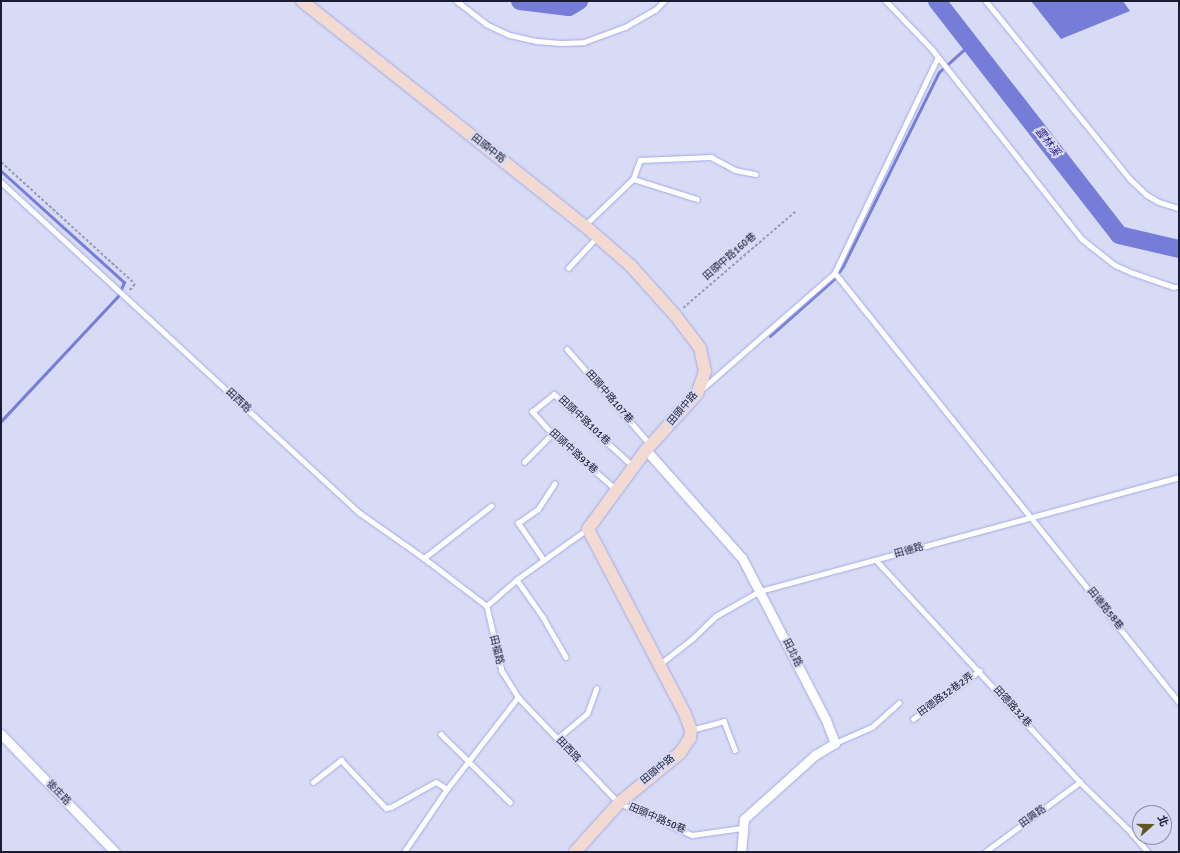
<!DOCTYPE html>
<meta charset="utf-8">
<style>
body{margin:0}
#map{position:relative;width:1180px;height:853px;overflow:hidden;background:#d7dbf5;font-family:Signika,"Noto Sans TC",sans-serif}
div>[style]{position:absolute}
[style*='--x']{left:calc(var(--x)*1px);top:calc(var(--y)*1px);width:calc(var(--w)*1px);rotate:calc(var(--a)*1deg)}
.water>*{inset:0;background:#767dd8}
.stream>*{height:3px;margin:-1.5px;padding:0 1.5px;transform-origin:1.5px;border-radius:1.5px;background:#767dd8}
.river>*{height:18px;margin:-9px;padding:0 9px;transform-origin:9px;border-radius:9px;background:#767dd8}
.path>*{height:2px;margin-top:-1px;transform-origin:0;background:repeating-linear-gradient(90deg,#989bb4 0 3px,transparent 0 5px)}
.roads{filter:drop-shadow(0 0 1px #a2aae8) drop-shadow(0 0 1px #a2aae8)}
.lane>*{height:4.5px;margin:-2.25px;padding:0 2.25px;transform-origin:2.25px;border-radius:2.25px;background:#fff}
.street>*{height:9px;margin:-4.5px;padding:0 4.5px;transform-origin:4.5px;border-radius:4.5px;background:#fff}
.secondary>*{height:12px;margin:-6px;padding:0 6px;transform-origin:6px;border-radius:6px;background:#f2d9d1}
span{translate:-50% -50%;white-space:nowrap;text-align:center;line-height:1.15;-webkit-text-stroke:4px #d7dbf5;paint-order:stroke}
.street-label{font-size:10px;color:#1a1c34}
.water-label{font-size:11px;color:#250e7e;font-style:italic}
.frame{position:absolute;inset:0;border:2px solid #1a1c34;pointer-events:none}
.north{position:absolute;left:1132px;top:805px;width:40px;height:40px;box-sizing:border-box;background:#d7dbf5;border:1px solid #8b8fa8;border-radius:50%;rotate:69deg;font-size:11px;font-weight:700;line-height:16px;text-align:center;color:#1a1c34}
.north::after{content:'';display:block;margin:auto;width:14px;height:18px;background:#615723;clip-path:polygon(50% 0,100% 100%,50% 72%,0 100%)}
</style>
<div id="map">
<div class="water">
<i style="clip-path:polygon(1031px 1px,1123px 1px,1130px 11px,1061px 39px)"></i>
</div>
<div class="stream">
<i style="--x:1;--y:171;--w:166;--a:42.1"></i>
<i style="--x:124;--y:282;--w:15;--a:113"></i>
<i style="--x:118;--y:296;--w:171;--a:133.1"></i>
<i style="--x:770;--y:336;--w:86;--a:-41.7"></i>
<i style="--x:834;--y:279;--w:16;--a:-55"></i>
<i style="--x:843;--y:266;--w:216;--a:-63.7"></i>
<i style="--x:939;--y:72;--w:42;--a:-42.1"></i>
</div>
<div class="river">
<i style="--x:520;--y:1;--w:49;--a:7"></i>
<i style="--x:569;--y:7;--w:12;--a:-31"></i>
<i style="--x:937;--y:1;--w:296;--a:52.1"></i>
<i style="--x:1119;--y:235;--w:62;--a:13.1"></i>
</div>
<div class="path">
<i style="--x:1;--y:162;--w:181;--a:42.3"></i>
<i style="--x:135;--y:284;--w:9;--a:131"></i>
<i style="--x:683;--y:308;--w:149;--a:-40.6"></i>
</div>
<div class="roads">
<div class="lane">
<i style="--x:457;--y:1;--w:37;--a:38"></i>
<i style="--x:486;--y:24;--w:26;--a:25"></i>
<i style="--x:510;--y:35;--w:28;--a:13"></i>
<i style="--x:537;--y:41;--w:23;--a:5"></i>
<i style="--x:560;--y:43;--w:24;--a:-2"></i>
<i style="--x:584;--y:42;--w:44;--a:-20.1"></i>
<i style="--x:625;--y:27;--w:34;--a:-30"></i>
<i style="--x:655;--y:10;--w:13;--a:-45"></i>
<i style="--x:886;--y:1;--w:66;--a:46.2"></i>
<i style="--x:932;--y:49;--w:242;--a:51.7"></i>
<i style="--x:1082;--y:239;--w:42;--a:38.2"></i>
<i style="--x:1115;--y:265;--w:20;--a:24"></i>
<i style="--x:1133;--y:273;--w:43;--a:18.9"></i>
<i style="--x:1174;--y:287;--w:5;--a:0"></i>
<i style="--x:986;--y:1;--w:229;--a:51"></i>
<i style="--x:1130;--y:179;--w:23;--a:43"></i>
<i style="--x:1147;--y:195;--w:14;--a:30"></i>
<i style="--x:1159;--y:202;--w:21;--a:17"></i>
<i style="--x:938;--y:58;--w:238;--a:115.6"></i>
<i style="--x:835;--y:273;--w:550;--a:51.28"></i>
<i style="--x:633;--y:179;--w:67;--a:17.4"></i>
<i style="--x:1;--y:182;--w:488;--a:42.7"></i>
<i style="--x:360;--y:513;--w:78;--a:35.1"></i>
<i style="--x:424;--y:558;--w:79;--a:37.3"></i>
<i style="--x:585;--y:225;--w:66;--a:-43.8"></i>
<i style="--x:633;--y:179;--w:20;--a:-70"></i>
<i style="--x:640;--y:160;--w:71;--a:-2.4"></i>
<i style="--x:711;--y:157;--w:27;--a:28"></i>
<i style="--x:735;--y:170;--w:21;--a:11"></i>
<i style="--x:568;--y:268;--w:42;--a:-46.9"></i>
<i style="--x:567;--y:349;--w:126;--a:48.9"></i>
<i style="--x:702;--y:389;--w:176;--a:-41.1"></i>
<i style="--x:524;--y:462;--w:40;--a:-45"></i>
<i style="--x:616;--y:490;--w:85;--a:-138.8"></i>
<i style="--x:552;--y:434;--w:30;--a:-132"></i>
<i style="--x:532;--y:412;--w:28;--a:-39"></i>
<i style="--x:554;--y:394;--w:107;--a:42.3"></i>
<i style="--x:587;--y:530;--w:86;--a:144.5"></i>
<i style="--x:517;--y:580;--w:40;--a:139"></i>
<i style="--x:487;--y:606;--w:67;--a:77"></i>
<i style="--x:502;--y:671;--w:31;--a:58"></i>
<i style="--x:518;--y:697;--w:146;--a:46.4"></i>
<i style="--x:619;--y:803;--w:80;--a:23.7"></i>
<i style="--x:692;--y:835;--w:50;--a:-8"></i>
<i style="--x:424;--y:558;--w:85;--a:-37.8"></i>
<i style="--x:876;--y:560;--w:301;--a:47.4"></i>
<i style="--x:1080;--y:782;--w:69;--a:44.4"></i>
<i style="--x:1129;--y:830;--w:29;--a:49"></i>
<i style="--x:544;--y:561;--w:46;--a:-124.4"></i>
<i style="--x:518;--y:523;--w:24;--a:-35"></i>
<i style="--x:538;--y:509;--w:30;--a:-57"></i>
<i style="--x:517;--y:580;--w:45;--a:54.9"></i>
<i style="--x:543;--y:617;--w:46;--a:60.1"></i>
<i style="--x:660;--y:664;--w:41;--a:-38"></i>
<i style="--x:692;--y:639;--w:33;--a:-44"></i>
<i style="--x:716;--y:616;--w:51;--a:-29.6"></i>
<i style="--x:760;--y:591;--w:434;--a:-15.2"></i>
<i style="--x:913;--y:719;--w:82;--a:-36"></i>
<i style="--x:691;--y:730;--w:34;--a:-15"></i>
<i style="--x:724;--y:721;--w:31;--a:69"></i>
<i style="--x:441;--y:734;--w:97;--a:44.6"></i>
<i style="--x:558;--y:738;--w:38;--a:-40"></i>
<i style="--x:587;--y:714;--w:27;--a:-70"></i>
<i style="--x:835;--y:743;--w:40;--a:-23.4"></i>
<i style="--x:872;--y:727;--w:36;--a:-42"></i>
<i style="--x:313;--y:782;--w:36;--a:-38"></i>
<i style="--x:341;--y:760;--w:66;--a:46.8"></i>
<i style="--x:386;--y:808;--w:5;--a:-11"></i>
<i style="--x:391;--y:807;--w:51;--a:-29.1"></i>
<i style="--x:436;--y:782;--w:13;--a:32"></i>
<i style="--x:404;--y:852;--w:76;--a:-55.7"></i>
<i style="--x:447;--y:789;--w:116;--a:-52.3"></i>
<i style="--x:985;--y:852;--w:118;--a:-36.4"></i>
</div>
<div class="street">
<i style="--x:646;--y:450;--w:144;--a:48.4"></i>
<i style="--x:742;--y:558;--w:182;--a:62.6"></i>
<i style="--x:826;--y:720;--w:25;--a:69"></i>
<i style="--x:835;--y:743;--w:23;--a:149"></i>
<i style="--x:815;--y:755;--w:96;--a:138"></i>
<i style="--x:744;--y:819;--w:33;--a:95"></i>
<i style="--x:1;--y:734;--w:164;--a:46"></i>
</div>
<div class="secondary">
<i style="--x:302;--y:1;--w:362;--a:38.5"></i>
<i style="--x:585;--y:226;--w:61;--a:41"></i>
<i style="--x:631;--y:266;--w:66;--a:48.1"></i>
<i style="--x:675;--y:315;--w:41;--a:52.9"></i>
<i style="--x:700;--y:348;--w:24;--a:78"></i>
<i style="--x:705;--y:371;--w:24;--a:109"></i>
<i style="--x:697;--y:394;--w:76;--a:132.3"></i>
<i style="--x:646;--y:450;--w:98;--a:126.3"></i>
<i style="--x:588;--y:529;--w:209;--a:62.3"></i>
<i style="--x:685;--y:714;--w:17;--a:69"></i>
<i style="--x:691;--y:730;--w:8;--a:97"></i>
<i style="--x:690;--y:738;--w:18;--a:124"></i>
<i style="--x:680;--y:753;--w:79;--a:140.7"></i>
<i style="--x:619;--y:803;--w:66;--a:131.9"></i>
</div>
</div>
<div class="street-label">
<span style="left:488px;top:149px;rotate:38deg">田頭中路</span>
<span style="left:730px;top:257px;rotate:-41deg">田頭中路160巷</span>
<span style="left:609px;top:397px;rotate:49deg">田頭中路107巷</span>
<span style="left:238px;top:401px;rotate:43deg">田西路</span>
<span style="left:683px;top:409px;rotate:-50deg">田頭中路</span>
<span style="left:584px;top:421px;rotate:43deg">田頭中路101巷</span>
<span style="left:573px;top:452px;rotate:42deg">田頭中路93巷</span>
<span style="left:909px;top:551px;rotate:-16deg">田德路</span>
<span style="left:1105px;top:609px;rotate:51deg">田德路58巷</span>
<span style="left:496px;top:650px;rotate:76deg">田福路</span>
<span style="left:792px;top:653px;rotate:63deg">田北路</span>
<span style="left:946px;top:695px;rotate:-36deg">田德路32巷2弄</span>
<span style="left:1012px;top:707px;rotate:48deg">田德路32巷</span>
<span style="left:568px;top:750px;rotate:46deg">田西路</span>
<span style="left:658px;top:770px;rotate:-39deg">田頭中路</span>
<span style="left:58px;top:793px;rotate:46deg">後庄路</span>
<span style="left:1033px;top:817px;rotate:-36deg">田興路</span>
<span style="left:657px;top:819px;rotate:23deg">田頭中路50巷</span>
</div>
<div class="water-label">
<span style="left:1047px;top:142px;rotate:52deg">雲林溪</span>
</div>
<div class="frame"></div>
<div class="north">北</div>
</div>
